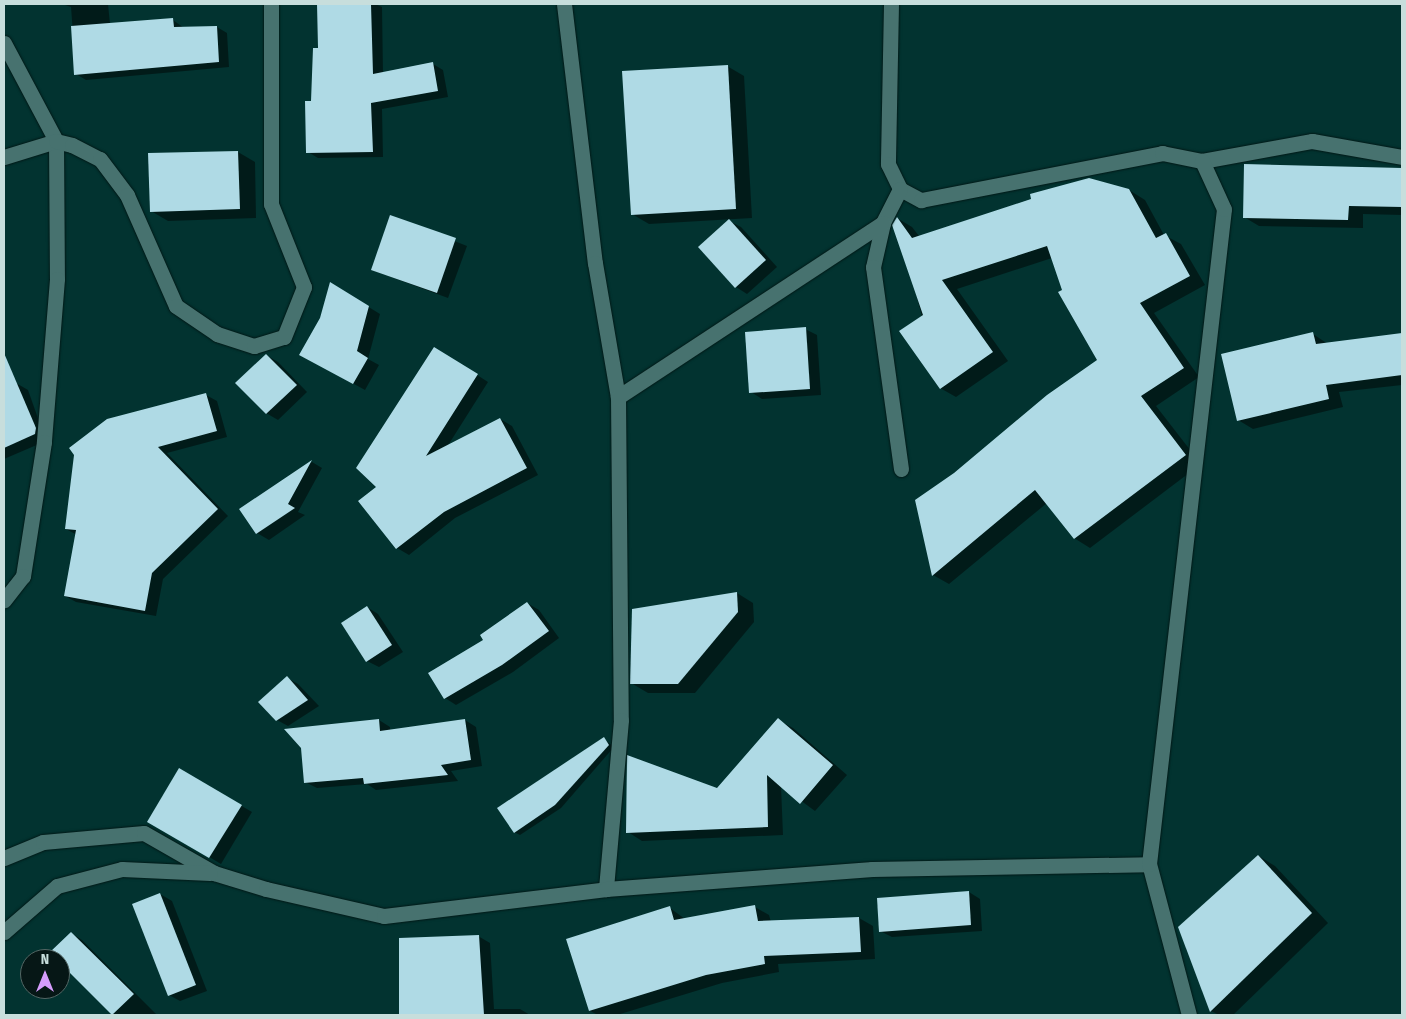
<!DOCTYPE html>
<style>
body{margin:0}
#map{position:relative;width:1406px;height:1019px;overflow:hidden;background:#023330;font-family:"Fira Sans Condensed",sans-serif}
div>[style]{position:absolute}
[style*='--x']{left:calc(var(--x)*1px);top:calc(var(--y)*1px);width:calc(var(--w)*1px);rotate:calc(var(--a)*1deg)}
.shadow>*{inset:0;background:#0007}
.building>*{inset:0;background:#afdae5}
.roads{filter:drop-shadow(0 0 1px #021816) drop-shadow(0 0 1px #021816)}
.minor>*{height:15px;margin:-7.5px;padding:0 7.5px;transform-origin:7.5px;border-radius:7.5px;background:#47726f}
span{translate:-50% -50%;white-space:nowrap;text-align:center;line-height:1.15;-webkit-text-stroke:5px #061716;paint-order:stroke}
.frame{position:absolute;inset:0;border:5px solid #c7dedc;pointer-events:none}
.north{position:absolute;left:20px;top:949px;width:50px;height:50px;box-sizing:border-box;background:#061716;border:1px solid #536765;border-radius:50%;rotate:0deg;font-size:14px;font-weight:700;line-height:20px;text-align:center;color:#c7dedc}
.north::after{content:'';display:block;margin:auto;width:18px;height:22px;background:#d59cfb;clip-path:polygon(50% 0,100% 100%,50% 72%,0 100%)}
</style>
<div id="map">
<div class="shadow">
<i style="clip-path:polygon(62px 4px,108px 4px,110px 24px,173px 20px,184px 28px,217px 27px,227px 33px,229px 67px,86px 80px,76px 74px,71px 7px)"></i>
<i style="clip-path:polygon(318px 4px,375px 4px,382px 7px,383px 74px,433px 64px,443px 70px,448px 97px,382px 109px,383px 157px,318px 158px,308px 152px,319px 49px)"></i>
<i style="clip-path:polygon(727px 66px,744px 76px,752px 218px,649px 224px,632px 214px)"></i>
<i style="clip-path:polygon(238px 152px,255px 162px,256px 218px,168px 221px,151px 211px)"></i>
<i style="clip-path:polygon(1245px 165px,1402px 169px,1402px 215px,1363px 214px,1363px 228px,1259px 226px,1244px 217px)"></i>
<i style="clip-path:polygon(1129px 190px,1145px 200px,1164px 235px,1181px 244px,1205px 285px,1154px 313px,1199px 377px,1156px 406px,1201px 464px,1090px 548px,1074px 538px,1047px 503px,949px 584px,933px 575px,955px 474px,1098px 361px,1063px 290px,1052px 258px,957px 289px,1008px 361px,956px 397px,940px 388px,897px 218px,912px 227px,919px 236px)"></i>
<i style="clip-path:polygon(391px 216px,467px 246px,448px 298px,372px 270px)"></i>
<i style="clip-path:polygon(729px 221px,741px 227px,777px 267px,747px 294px,736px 287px)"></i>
<i style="clip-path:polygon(341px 290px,380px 314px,368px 359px,379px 365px,365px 390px,312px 361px)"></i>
<i style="clip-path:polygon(805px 329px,817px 335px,821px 395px,762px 399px,751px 392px)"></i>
<i style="clip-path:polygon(1313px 334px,1328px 344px,1402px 335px,1402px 385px,1339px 392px,1343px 407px,1253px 429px,1238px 420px)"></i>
<i style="clip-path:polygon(266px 355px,278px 362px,307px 392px,278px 420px,266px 413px)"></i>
<i style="clip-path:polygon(446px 355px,488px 382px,447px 447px,500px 419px,512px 426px,538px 475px,455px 518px,409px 555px,397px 548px,360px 502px,378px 487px)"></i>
<i style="clip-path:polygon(16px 383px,28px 390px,46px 441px,4px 459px,4px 389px)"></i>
<i style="clip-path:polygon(206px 395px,217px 401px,227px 437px,167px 453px,228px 516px,163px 579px,156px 616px,76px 602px,65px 596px,77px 535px,66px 529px)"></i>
<i style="clip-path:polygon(312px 462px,322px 468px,298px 512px,305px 515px,269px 540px,257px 533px,241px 510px)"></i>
<i style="clip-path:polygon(737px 593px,753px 603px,754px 622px,695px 693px,648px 693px,631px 683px)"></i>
<i style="clip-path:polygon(527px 603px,539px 610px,559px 638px,513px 672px,456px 705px,445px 698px,485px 640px)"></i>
<i style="clip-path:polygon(367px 607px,378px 614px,403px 652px,379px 667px,367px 661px)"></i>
<i style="clip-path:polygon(287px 678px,298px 684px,319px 706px,288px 726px,277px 720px)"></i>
<i style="clip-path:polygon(379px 720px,390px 727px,390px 731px,465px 720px,476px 727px,482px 766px,451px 771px,458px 781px,376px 790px,367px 784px,317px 788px,305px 782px)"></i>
<i style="clip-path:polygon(778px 720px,793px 728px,847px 775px,815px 811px,781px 786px,783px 835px,642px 841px,628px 832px,717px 790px)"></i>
<i style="clip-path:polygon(604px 739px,614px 747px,561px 808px,520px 835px,514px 832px)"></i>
<i style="clip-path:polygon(180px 770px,252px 812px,221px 864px,149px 821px)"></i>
<i style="clip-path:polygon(1259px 856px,1275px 866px,1328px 923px,1233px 1015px,1219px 1015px,1211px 1011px,1179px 927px)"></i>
<i style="clip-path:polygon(969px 892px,980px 899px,982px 931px,892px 937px,880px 931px)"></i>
<i style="clip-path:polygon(160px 894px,172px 901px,207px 991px,180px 1001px,169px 995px)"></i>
<i style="clip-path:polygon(755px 907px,769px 915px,771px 922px,859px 918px,873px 926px,875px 959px,778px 964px,779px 972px,722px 983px,617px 1015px,598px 1015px,590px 1011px,670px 908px,685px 919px)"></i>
<i style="clip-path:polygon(71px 933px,82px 940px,157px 1015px,114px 1015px,51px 953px)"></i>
<i style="clip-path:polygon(478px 936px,490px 943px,494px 1009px,520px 1009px,530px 1015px,400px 1015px,400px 939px)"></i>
</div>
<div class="building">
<i style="clip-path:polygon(317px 4px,371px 4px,373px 74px,433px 62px,438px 91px,371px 103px,373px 152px,306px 153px,305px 101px,311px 101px,313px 48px,318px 48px)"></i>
<i style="clip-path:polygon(173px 18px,174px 27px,217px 26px,219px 62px,74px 75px,71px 26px)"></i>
<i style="clip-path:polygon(728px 65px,736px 209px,631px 215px,622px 71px)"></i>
<i style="clip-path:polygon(238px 151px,240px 209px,150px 212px,148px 153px)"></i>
<i style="clip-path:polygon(1244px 164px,1402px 168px,1402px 207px,1349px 206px,1348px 220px,1243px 218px)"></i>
<i style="clip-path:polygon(1089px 178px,1129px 189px,1156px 238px,1166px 233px,1190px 276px,1140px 303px,1184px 368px,1141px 396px,1186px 455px,1074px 539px,1035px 490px,932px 576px,915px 500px,954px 473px,1047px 395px,1097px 360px,1058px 292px,1062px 290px,1047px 246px,942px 280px,993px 352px,940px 389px,899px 331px,923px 315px,892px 225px,897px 217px,912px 238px,1031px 199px,1030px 194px)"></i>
<i style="clip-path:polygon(390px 215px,456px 238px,437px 293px,371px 270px)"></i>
<i style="clip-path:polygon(729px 219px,766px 260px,735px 288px,698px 247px)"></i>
<i style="clip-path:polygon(330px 282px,369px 306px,357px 351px,368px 358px,353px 384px,299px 355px,320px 318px)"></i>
<i style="clip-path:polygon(806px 327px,810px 389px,749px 393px,745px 332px)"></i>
<i style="clip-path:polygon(1313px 332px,1316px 344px,1402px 333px,1402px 375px,1326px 385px,1329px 399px,1237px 421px,1221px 354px)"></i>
<i style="clip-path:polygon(434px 347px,478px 374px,426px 456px,500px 418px,527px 468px,444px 512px,396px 549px,358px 501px,376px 487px,356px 468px)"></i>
<i style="clip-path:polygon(4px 353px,36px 428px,35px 434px,4px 448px)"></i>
<i style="clip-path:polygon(266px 354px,297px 385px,266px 414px,235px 383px)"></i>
<i style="clip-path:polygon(206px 393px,217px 431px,158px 447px,218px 509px,152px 573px,145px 611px,64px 596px,76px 530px,65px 529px,74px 455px,69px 448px,107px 419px)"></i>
<i style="clip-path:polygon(312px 460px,288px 504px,295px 508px,256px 534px,239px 509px)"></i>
<i style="clip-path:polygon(737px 592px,738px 612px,678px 684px,630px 684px,632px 609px)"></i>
<i style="clip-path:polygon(527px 602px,549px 631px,502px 665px,444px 699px,428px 673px,483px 640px,480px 635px)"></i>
<i style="clip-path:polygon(367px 606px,392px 645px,366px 662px,341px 623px)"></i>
<i style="clip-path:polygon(287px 676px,308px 700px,276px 721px,258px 702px)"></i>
<i style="clip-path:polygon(778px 718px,833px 765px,800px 804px,767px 775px,768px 827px,626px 833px,627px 755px,717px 788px)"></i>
<i style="clip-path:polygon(379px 719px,380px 731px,465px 719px,471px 760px,441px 765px,448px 775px,364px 784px,363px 778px,304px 783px,301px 748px,284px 729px)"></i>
<i style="clip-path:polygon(604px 737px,609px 745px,555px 805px,514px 833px,497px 808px)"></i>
<i style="clip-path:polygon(179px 768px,242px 805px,209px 858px,147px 822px)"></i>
<i style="clip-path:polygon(1258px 855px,1312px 913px,1210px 1012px,1178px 927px)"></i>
<i style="clip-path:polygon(969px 891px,971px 925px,879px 932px,877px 898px)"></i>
<i style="clip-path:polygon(160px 893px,196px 985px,168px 996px,132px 904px)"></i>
<i style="clip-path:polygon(755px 905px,758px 921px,859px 917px,861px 952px,764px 956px,765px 964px,706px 975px,589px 1011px,566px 939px,670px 906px,674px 920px)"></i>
<i style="clip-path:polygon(71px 932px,134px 994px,112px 1015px,60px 963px,60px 959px,49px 953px)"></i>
<i style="clip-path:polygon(479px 935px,484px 1015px,399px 1015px,399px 938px)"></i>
</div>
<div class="roads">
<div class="minor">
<i style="--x:564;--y:4;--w:261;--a:83.2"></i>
<i style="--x:595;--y:263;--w:136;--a:80.3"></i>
<i style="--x:618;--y:397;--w:323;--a:89.5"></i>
<i style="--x:621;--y:720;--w:170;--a:95.1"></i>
<i style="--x:891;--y:4;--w:160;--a:91.1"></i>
<i style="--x:888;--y:164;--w:28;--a:64"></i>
<i style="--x:900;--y:189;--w:24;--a:28"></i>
<i style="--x:921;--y:200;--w:246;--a:-11"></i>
<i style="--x:1162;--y:153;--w:41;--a:11.3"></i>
<i style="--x:1202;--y:161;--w:112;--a:-10.3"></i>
<i style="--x:1312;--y:141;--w:91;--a:10.1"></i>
<i style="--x:4;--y:43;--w:111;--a:62"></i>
<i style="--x:56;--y:141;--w:138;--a:89.6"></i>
<i style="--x:57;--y:279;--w:164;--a:94.6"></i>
<i style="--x:44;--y:442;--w:136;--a:98.9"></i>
<i style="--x:23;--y:576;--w:31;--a:128"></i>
<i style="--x:4;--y:157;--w:54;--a:-17.1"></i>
<i style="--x:56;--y:141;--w:16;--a:14"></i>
<i style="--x:72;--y:145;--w:31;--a:27"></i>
<i style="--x:100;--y:159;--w:45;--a:53.1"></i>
<i style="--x:127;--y:195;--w:121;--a:66.2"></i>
<i style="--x:176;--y:306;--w:50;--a:34.3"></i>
<i style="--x:217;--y:334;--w:39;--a:18"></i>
<i style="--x:254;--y:346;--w:31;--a:-17"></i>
<i style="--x:284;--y:337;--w:54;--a:-68.2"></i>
<i style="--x:304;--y:287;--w:89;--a:-111.7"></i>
<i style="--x:271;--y:204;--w:200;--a:-90"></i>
<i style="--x:900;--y:189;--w:38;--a:117"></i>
<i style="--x:883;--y:223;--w:45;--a:102.8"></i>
<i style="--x:873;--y:267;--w:204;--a:82.1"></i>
<i style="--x:618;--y:397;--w:317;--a:-33.3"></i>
<i style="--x:4;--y:858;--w:42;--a:-22.3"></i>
<i style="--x:43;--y:842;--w:101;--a:-5.1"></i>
<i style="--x:144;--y:833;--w:81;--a:29.7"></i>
<i style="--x:214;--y:873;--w:54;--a:17.1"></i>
<i style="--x:266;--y:889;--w:121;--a:12.9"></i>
<i style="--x:384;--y:916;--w:224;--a:-6.9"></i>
<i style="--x:606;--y:889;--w:267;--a:-4.3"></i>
<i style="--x:872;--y:869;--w:277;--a:-1"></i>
<i style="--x:4;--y:932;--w:70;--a:-41"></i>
<i style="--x:57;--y:886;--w:67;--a:-14.7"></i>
<i style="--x:122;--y:869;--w:88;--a:2.6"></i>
<i style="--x:1189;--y:1015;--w:156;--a:-104.8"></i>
<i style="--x:1149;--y:864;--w:659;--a:-83.47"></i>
<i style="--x:1224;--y:209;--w:53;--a:-114.6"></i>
</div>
</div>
<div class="frame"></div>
<div class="north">N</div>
</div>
